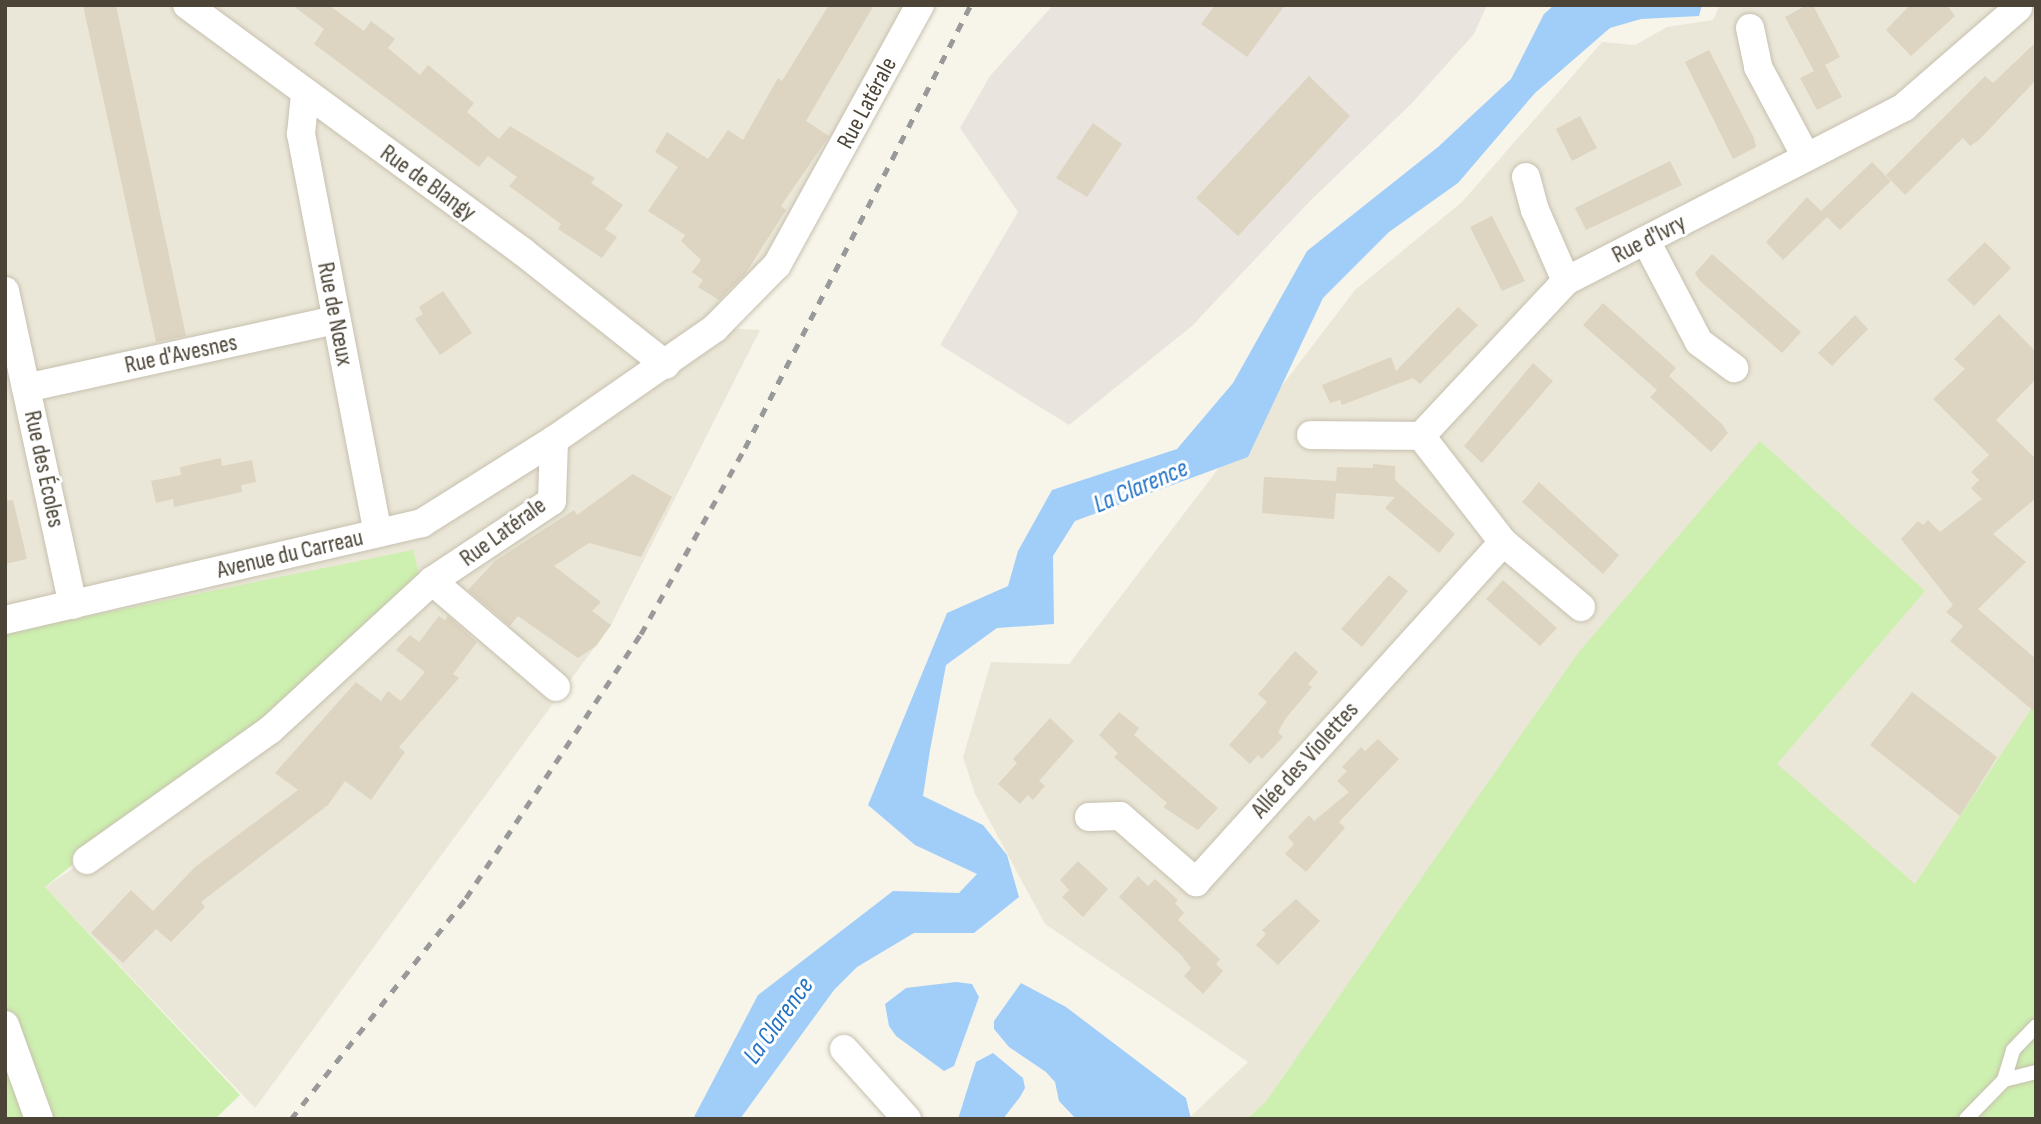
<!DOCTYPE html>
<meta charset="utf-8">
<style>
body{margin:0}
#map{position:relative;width:2041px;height:1124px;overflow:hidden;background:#f7f4ea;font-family:"Sofia Sans Condensed",sans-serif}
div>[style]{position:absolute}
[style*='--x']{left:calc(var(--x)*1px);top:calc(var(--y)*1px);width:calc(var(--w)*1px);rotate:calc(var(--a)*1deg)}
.residential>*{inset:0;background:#ebe7d8}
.industrial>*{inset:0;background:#e9e5de}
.green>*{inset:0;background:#cdefaf}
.water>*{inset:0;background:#a1cef9}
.building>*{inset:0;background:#ddd4c1}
.roads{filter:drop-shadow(0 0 2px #c6c0ae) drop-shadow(0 0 2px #c6c0ae)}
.service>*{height:14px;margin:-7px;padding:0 7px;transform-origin:7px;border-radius:7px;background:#fff}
.minor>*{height:28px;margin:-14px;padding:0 14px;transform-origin:14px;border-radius:14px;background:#fff}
.rail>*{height:5px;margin-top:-2.5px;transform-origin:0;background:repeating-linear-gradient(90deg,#999 0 9px,transparent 0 18px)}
span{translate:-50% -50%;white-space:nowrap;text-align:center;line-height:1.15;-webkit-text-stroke:6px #fff;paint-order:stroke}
.street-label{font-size:24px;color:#4c4537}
.water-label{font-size:26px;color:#2273c5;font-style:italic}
.frame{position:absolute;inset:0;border:7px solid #4c4537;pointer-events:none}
</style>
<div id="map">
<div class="residential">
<i style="clip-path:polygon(5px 5px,920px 5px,794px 238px,717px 328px,760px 330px,611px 625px,255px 1108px,45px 887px,278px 734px,413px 551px,5px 633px)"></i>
<i style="clip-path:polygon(1720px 5px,2036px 5px,2036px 1119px,1188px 1119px,1248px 1062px,1045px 924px,975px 794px,963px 757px,991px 662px,1069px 664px,1355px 290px,1462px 202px,1602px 42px,1635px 45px,1667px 27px,1713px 20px)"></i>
</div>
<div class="industrial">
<i style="clip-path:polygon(1053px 5px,1487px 5px,1474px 34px,1411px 104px,1310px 201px,1192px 326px,1069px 425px,940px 345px,1018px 212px,960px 128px,990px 76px)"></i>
</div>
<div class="green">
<i style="clip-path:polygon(1760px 441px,1925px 591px,1777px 764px,1915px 884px,2036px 702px,2036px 1119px,1247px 1119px,1265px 1103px,1578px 653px)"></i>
<i style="clip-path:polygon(413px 550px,423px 590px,278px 734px,81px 858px,45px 887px,240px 1095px,215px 1119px,5px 1119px,5px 633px)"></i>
</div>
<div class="water">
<i style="clip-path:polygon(1554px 5px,1702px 5px,1699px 16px,1641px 19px,1610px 28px,1535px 93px,1458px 183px,1389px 232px,1323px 298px,1248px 457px,1075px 521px,1053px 556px,1054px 624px,997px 628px,946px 665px,930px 750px,923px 796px,983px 825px,1007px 855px,1019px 897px,974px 933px,914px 933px,857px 967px,834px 990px,740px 1119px,693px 1119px,758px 995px,893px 891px,959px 893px,977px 874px,915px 845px,868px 805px,947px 613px,1008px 586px,1018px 551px,1052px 490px,1177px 449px,1233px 383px,1307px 251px,1438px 147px,1511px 79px,1544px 14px)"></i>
<i style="clip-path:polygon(956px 982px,972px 984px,979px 997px,954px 1066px,944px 1071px,896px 1036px,889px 1026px,885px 1004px,906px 988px)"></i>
<i style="clip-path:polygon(1021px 983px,1066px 1007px,1186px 1098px,1191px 1119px,1076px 1119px,1059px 1101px,1055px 1082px,1046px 1072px,1009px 1047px,994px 1029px,994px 1021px)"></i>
<i style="clip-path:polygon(993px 1053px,1023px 1078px,1025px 1088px,1020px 1097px,1003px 1119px,958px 1119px,976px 1062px)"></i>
</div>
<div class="building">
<i style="clip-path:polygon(83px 5px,116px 5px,186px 336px,156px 342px)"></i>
<i style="clip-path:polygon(292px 5px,329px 5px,364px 31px,371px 21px,395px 39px,388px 48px,420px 75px,428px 65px,474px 103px,467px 112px,499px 139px,510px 126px,595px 178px,591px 183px,623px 205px,605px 229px,617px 237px,602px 258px,558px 229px,561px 224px,509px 186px,517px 177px,488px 156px,479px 167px,314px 44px,324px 29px)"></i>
<i style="clip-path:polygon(829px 5px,874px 5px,806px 121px,829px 136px,781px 206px,786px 210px,745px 274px,719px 300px,698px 287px,703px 280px,692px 272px,701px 260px,681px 241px,685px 235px,648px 211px,678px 167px,655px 152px,667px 132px,708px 159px,728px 130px,743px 140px,778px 78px,782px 81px)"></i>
<i style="clip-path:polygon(1215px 5px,1285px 5px,1247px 57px,1201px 24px)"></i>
<i style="clip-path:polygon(1807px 5px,1813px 5px,1840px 57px,1825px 65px,1842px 97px,1817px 110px,1800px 78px,1814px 71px,1785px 17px)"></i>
<i style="clip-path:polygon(1910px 5px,1947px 5px,1955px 16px,1911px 56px,1886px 30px)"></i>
<i style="clip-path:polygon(2036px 42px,2036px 80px,1979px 140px,1970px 146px,1963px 138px,1905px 195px,1886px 175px,1985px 76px,1993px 83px)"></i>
<i style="clip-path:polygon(1709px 50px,1754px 138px,1756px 147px,1733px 159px,1685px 62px)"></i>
<i style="clip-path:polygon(1309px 76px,1350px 116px,1238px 236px,1196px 198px)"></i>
<i style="clip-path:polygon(1580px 116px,1597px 148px,1572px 161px,1556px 129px)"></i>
<i style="clip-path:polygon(1093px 123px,1122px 144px,1087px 197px,1056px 178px)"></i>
<i style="clip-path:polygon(1670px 161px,1682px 185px,1586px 230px,1575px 208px)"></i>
<i style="clip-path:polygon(1872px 162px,1891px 181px,1840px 230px,1827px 217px,1783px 260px,1766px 242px,1807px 197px,1821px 211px)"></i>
<i style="clip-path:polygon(1492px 216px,1525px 281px,1502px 291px,1470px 227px)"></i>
<i style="clip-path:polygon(1985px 242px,2011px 268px,1974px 306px,1947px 280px)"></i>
<i style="clip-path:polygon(1712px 254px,1801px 332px,1782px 353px,1700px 281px,1695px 273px)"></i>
<i style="clip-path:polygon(443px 291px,472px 333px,440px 355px,415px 319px,423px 314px,419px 307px)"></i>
<i style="clip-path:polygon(1603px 303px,1676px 368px,1669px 376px,1722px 424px,1728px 433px,1711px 452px,1650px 397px,1657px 390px,1583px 325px)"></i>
<i style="clip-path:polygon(1458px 307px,1478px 325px,1420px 384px,1413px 378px,1342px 405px,1340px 400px,1330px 403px,1322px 385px,1391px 357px,1396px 371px)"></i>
<i style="clip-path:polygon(1999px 314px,2036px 352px,2036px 379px,1996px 420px,2036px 459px,2036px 498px,1993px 534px,2026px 562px,1978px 609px,2036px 659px,2036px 713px,1950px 641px,1963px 626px,1946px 612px,1953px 605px,1901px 539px,1918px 521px,1923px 525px,1928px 520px,1940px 532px,1982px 499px,1971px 488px,1979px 480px,1971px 472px,1989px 455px,1933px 399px,1965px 369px,1954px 359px)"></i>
<i style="clip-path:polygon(1855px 315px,1868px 329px,1832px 366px,1818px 353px)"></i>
<i style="clip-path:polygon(1533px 363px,1553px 381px,1482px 463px,1464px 446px)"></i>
<i style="clip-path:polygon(221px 458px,222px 466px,252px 460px,256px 482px,241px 485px,242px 492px,174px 507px,173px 499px,156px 503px,151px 481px,181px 475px,180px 467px)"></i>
<i style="clip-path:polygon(1373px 464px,1395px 466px,1395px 480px,1455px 534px,1439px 553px,1385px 508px,1395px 497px,1336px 493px,1334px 519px,1262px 513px,1264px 477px,1336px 481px,1337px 467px,1373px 468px)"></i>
<i style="clip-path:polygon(633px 474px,672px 497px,641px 557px,589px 543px,554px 566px,601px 602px,592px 611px,611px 625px,596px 646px,578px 658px,518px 616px,510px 626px,468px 590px,495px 561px,574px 510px,577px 515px)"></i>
<i style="clip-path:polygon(1539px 482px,1619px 555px,1603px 574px,1522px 502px)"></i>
<i style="clip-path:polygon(13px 500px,27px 559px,5px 564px,5px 501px)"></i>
<i style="clip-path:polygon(1389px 575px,1408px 591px,1362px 647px,1341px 629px)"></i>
<i style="clip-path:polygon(1503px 580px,1557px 628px,1540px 646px,1486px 599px)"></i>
<i style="clip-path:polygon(439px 616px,445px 620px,448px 616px,477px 642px,453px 674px,459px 678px,399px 747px,405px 752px,371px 800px,345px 781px,328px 805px,201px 902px,205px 907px,171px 942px,156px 929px,123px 963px,91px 933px,131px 890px,153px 911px,195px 867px,298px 790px,275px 773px,356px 682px,381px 701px,388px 691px,401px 701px,425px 672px,396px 650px,410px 635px,419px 642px)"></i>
<i style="clip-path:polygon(1295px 651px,1318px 672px,1308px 684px,1312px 687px,1286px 718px,1278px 732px,1283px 737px,1262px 759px,1258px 755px,1250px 764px,1229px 745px,1267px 702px,1258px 694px)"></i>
<i style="clip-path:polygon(1912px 692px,1997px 757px,1960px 816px,1870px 745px)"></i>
<i style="clip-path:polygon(1119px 712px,1139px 728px,1134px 735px,1218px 808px,1198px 830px,1163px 807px,1167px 803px,1114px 757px,1118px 753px,1099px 735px)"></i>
<i style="clip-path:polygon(1050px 718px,1074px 741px,1039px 781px,1045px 786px,1033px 800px,1028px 795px,1020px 804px,998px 784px,1017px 763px,1013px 759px)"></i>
<i style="clip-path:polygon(1378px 739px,1399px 759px,1339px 822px,1345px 828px,1306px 872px,1285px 854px,1294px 844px,1288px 837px,1309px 815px,1314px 821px,1349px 792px,1337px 781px,1347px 771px,1342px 767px,1361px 747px,1365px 751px)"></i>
<i style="clip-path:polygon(1078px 861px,1108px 889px,1083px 917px,1062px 897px,1069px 890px,1060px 880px)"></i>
<i style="clip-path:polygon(1138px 876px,1148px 886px,1155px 879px,1178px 900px,1175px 903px,1184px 913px,1178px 920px,1220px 959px,1216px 964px,1223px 971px,1203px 994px,1184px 976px,1191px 968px,1181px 955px,1119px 897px)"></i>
<i style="clip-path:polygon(1296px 899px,1320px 921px,1278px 965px,1256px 945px,1266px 934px,1262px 930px)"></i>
</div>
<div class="roads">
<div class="service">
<i style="--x:2004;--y:1080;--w:31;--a:-73"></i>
<i style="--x:2013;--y:1050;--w:33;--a:-46"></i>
<i style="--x:1966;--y:1119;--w:54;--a:-45.7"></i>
<i style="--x:2004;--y:1080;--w:33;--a:-14"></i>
</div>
<div class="minor">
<i style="--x:187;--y:5;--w:417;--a:36.3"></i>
<i style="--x:523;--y:252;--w:182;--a:38.3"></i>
<i style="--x:1750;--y:28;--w:40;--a:78"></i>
<i style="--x:1758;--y:67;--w:100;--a:61.9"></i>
<i style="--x:305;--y:94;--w:40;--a:95.7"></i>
<i style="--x:301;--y:134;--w:406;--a:79.1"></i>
<i style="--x:1526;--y:177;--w:34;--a:75"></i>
<i style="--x:1535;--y:210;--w:77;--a:66.4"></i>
<i style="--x:1646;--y:241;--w:114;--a:62.3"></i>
<i style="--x:1699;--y:342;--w:44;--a:36.6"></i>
<i style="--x:5;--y:291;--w:321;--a:77.8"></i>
<i style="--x:26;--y:388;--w:316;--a:-12.4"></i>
<i style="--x:1311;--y:435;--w:110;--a:0.5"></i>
<i style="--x:432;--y:581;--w:163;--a:40.5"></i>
<i style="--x:1581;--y:607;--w:102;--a:-140.2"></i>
<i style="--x:1503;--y:542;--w:134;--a:-127.7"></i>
<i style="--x:1421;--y:436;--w:212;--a:-46.9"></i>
<i style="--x:1566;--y:281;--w:380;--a:-27.2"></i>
<i style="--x:1904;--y:107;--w:151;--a:-41"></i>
<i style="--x:5;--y:620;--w:428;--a:-13.1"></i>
<i style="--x:422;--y:523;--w:156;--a:-32.2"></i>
<i style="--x:1089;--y:817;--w:31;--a:-2"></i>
<i style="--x:1120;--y:816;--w:101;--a:41"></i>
<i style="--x:1196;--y:882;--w:458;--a:-47.9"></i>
<i style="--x:87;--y:860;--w:224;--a:-35.4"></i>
<i style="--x:270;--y:730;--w:220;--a:-42.6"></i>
<i style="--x:432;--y:581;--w:144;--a:-33.7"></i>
<i style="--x:552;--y:501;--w:61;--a:-88.1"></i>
<i style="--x:554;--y:440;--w:196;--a:-34.8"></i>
<i style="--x:715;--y:328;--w:88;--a:-45.5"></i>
<i style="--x:777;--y:265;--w:297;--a:-61.2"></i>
<i style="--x:5;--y:1025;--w:100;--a:70.1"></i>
<i style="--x:844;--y:1049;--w:94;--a:48"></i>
</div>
</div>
<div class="rail">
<i style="--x:291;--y:1119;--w:282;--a:-51.6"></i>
<i style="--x:466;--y:898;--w:317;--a:-56.5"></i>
<i style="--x:641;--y:634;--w:213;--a:-60.8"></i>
<i style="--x:745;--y:448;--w:497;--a:-63"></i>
</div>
<div class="street-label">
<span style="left:867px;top:103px;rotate:-62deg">Rue Latérale</span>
<span style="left:428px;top:183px;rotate:36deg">Rue de Blangy</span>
<span style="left:1649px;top:239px;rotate:-27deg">Rue d'Ivry</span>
<span style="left:335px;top:314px;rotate:79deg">Rue de Nœux</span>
<span style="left:181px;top:354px;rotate:-12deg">Rue d'Avesnes</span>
<span style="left:44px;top:469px;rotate:78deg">Rue des Écoles</span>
<span style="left:503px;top:532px;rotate:-36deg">Rue Latérale</span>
<span style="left:290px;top:554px;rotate:-13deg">Avenue du Carreau</span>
<span style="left:1305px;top:760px;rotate:-48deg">Allée des Violettes</span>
</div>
<div class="water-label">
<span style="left:1141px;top:487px;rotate:-23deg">La Clarence</span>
<span style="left:779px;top:1021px;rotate:-54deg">La Clarence</span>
</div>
<div class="frame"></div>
</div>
